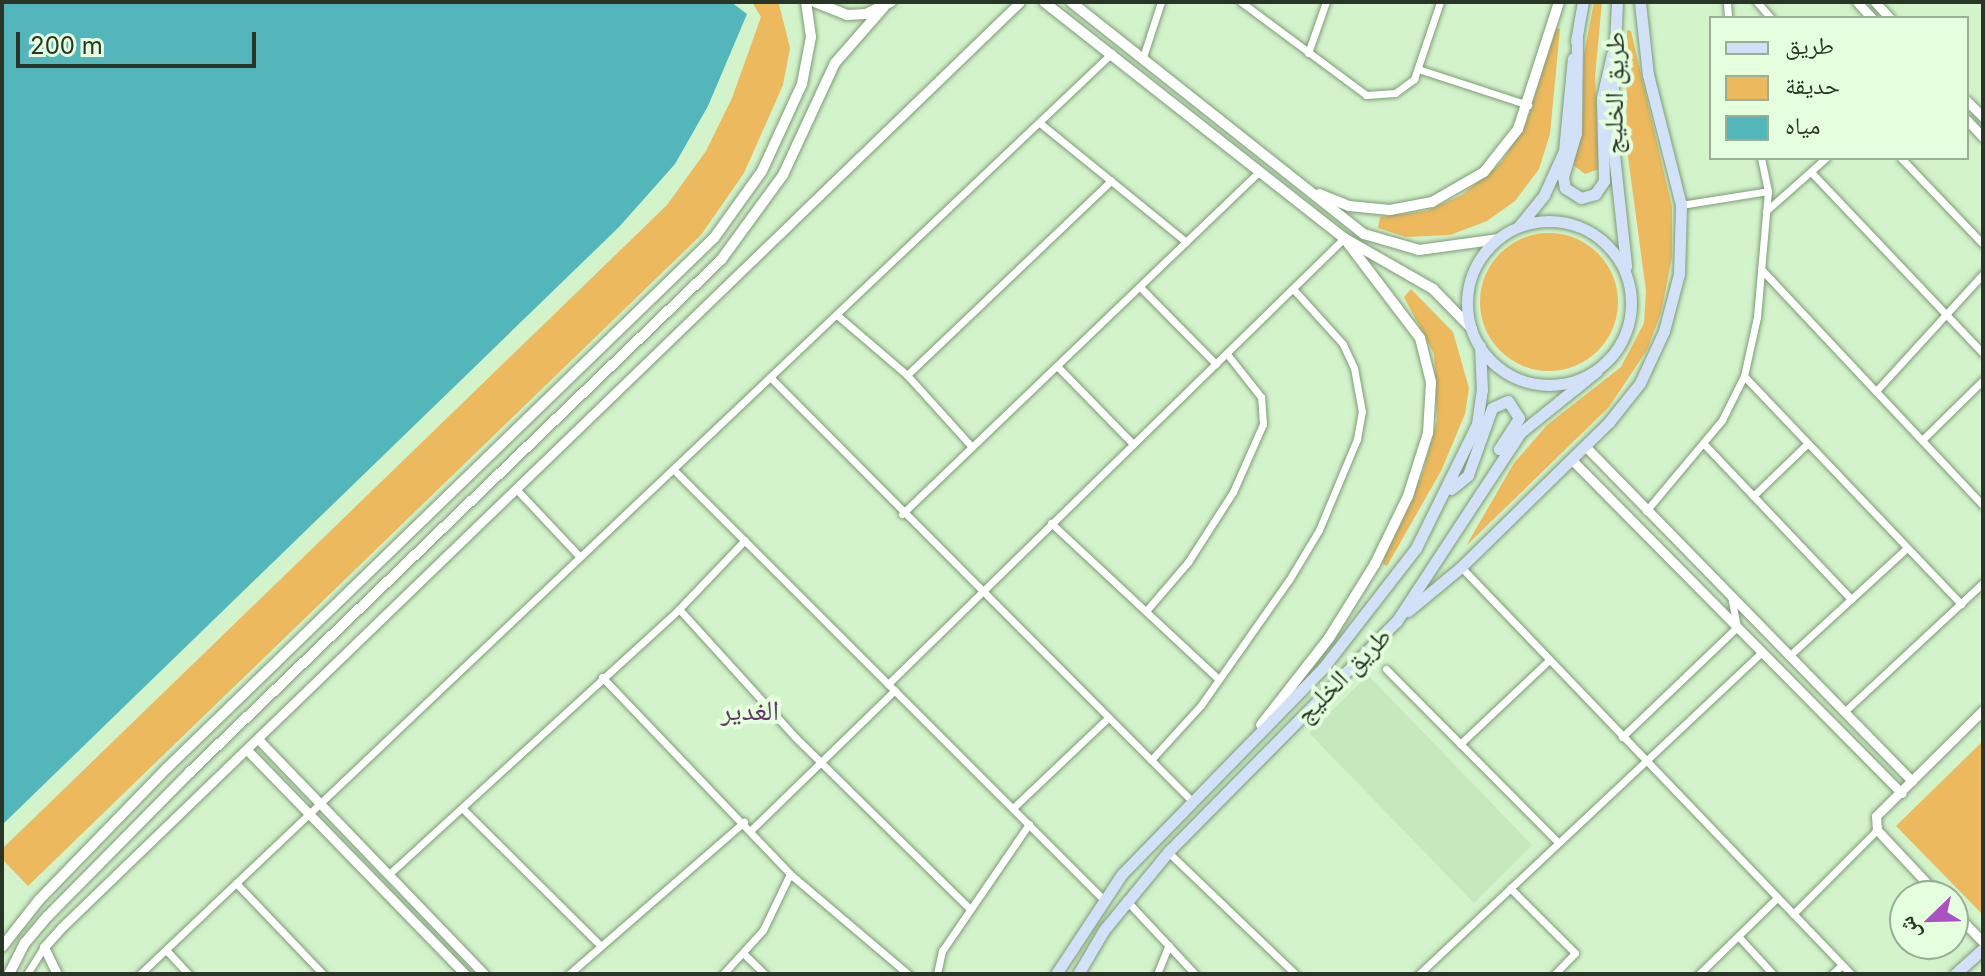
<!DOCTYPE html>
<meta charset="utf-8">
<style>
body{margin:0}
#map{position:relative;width:1985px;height:976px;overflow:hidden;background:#d3f3cb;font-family:Inter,"Noto Naskh Arabic",sans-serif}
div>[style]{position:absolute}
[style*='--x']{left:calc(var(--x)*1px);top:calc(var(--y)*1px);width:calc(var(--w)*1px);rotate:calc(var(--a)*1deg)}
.built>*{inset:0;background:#c5e9bc}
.green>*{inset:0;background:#ecb95e}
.round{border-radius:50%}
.water>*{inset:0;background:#53b6bb}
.roads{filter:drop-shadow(0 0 2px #7e9b77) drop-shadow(0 0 2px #7e9b77)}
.minor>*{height:7px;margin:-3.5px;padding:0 3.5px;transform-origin:3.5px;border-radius:3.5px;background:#fff}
.tertiary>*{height:9px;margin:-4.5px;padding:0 4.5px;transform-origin:4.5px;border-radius:4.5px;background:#fff}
.secondary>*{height:10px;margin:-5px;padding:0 5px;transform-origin:5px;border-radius:5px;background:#fff}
.primary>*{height:11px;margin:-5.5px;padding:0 5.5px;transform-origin:5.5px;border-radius:5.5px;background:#d3e1f8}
.primary>.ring{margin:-5.5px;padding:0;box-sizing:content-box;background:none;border:11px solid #d3e1f8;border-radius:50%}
span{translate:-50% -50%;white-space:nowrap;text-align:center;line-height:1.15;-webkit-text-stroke:8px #e4fede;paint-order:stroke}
.street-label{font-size:26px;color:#293627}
.neighbourhood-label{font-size:28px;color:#61366b}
.frame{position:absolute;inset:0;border:4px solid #293627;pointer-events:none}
.legend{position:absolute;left:1709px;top:16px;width:260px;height:144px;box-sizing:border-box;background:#e4fede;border:2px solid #99ae95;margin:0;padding:10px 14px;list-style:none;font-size:24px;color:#293627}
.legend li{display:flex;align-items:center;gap:16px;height:40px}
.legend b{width:40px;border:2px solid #99ae95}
.north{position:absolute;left:1889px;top:880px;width:80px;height:80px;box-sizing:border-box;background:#e4fede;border:2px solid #99ae95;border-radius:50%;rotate:247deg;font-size:22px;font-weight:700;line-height:32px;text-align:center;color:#293627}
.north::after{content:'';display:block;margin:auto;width:28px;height:36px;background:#aa52bf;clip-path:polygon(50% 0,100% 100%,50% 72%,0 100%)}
.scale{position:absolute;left:16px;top:32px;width:240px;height:36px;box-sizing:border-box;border:4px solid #293627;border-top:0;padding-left:10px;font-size:24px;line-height:28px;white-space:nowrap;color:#293627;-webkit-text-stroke:6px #e4fede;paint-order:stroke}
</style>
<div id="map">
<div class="built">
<i style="clip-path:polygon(1368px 675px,1532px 845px,1474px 903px,1309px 733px)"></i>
</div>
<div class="green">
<i style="clip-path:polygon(752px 2px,779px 4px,790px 48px,783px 85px,744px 173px,701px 235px,28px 886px,2px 859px,2px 849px,667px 205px,706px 151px,732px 98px,761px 17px)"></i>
<i style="clip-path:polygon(1594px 2px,1602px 2px,1595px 77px,1599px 169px,1585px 174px,1572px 164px,1582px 129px,1584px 54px)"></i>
<i style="clip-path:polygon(1556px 28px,1560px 29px,1550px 134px,1539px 169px,1515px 201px,1487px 221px,1450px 235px,1406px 237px,1378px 228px,1380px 217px,1426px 211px,1462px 195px,1501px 163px,1527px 121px)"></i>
<i style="clip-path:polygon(1627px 30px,1631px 31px,1672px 207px,1672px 257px,1661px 313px,1647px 350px,1609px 407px,1466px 546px,1514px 463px,1547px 425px,1621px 367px,1644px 323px,1646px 291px,1626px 142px)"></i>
<i class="round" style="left:1480px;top:233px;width:138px;height:138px"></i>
<i style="clip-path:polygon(1411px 289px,1453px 332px,1469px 388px,1465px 414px,1441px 471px,1387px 566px,1382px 563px,1423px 472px,1437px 420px,1434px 354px,1404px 297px)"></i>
<i style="clip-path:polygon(1983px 741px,1983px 915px,1896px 826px)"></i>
</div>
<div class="water">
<i style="clip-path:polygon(2px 2px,731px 2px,747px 14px,708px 106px,675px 164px,619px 227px,2px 825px)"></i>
</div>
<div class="roads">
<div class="minor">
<i style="--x:1241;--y:2;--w:156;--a:36.6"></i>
<i style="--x:1366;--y:95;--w:29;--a:-4"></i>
<i style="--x:1395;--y:93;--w:24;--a:-36"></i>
<i style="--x:1414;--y:79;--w:81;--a:-71.3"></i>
<i style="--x:1727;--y:2;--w:16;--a:86"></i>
<i style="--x:1757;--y:2;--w:21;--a:49"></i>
<i style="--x:1308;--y:53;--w:54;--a:-70.6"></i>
<i style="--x:1143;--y:57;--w:58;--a:-71.9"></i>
<i style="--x:1418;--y:69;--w:116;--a:18.1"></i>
<i style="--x:1041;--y:124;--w:187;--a:39.1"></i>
<i style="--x:1901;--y:158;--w:119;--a:46.4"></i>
<i style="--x:1811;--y:172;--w:250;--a:46.5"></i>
<i style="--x:1681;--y:205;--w:88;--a:-9.1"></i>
<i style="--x:1766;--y:211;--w:80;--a:-41.5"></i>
<i style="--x:1761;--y:269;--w:324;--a:46.8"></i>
<i style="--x:1140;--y:287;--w:108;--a:45.4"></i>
<i style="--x:837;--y:315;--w:92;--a:40.6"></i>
<i style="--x:1057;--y:366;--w:109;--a:45.7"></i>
<i style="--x:1744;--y:376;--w:315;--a:46.4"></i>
<i style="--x:770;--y:377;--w:598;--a:45.14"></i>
<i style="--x:1876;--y:391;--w:159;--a:-47.6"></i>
<i style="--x:1922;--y:440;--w:86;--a:-44.5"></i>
<i style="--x:1704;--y:444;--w:214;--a:46.5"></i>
<i style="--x:972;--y:447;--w:97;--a:-132.1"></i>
<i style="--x:907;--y:375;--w:282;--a:-43.6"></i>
<i style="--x:673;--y:469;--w:607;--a:45"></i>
<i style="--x:516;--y:489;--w:93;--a:46.7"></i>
<i style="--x:1753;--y:496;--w:76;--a:-43.9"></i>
<i style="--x:1646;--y:511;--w:119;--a:-50.1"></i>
<i style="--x:1722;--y:420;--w:49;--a:-63.4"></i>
<i style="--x:1744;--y:376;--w:60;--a:-77.6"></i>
<i style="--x:1757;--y:317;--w:126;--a:-85"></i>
<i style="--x:1768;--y:191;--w:34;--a:-102"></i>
<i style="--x:902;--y:514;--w:496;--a:-43.8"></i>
<i style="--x:1051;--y:523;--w:229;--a:43"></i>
<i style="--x:1461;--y:567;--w:564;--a:46.22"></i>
<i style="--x:679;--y:609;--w:174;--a:47.8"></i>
<i style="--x:796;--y:738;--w:243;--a:44.5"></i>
<i style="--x:1146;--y:611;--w:65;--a:-49.4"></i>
<i style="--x:1188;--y:562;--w:83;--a:-57.3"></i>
<i style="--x:1233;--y:492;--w:74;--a:-66.2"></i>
<i style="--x:1263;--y:424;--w:27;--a:-94"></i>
<i style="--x:1261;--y:397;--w:55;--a:-128.3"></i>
<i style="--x:1789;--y:656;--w:160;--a:-42.5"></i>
<i style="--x:1386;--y:669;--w:244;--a:45.2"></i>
<i style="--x:602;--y:677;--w:272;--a:46.3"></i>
<i style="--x:790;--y:874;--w:155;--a:40.3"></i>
<i style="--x:888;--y:684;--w:638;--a:-44.36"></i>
<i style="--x:1844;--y:712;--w:190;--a:-42.9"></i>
<i style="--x:1622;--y:737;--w:159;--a:-43.7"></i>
<i style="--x:1737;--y:627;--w:32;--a:-101"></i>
<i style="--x:1460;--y:744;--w:121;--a:-43.3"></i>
<i style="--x:1151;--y:760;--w:74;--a:-47.7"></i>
<i style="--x:1201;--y:705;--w:153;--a:-54.9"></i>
<i style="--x:1289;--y:580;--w:58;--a:-59"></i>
<i style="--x:1319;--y:530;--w:99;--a:-67.3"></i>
<i style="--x:1357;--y:439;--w:27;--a:-80"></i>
<i style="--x:1362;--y:412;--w:45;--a:-100.3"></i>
<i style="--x:1354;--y:368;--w:26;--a:-115"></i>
<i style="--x:1343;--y:344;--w:72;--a:-132.2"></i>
<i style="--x:1013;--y:808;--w:131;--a:-43.5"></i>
<i style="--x:463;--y:809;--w:193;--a:44.8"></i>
<i style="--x:752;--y:829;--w:199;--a:-44.2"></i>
<i style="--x:1168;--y:852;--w:176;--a:43.8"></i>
<i style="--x:388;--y:875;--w:394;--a:-42.4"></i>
<i style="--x:679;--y:609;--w:95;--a:-46.3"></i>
<i style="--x:236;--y:883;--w:126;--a:46.3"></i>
<i style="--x:1510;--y:888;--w:92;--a:45"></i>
<i style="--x:1575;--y:953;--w:29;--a:134"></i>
<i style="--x:1126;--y:900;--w:101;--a:47"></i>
<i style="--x:1793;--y:914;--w:119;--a:-45"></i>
<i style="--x:1738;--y:936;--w:52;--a:47.4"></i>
<i style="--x:166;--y:950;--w:33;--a:47"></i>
<i style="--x:744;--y:954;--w:29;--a:44"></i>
<i style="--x:27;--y:974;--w:32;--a:-58"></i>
<i style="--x:140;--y:974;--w:1339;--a:-43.46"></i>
<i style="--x:569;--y:974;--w:232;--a:-41"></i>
<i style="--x:723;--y:974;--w:59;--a:-47.7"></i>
<i style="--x:763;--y:930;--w:62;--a:-64.3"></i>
<i style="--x:937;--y:974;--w:24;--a:-78"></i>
<i style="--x:942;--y:951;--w:154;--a:-55.6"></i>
<i style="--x:1157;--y:974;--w:31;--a:-68"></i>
<i style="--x:1419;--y:974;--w:470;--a:-43.2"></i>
<i style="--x:1699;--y:974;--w:109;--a:-44.3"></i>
<i style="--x:1832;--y:974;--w:13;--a:-42"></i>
</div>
<div class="tertiary">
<i style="--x:1857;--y:2;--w:22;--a:47"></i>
<i style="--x:1875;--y:2;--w:22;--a:47"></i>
<i style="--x:1967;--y:101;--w:23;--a:45"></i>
<i style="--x:1967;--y:120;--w:23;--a:47"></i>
<i style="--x:1585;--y:446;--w:468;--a:45.7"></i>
<i style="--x:1571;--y:459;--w:470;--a:45.3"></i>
<i style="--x:258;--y:739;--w:326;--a:46.1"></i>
<i style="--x:247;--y:750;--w:313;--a:45.8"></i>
<i style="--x:1939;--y:896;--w:91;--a:-133.2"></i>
<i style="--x:1877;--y:830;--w:14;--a:-94"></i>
<i style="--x:1876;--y:816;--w:151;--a:-44.7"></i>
<i style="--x:1953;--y:911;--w:43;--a:45.9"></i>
<i style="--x:57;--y:974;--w:30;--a:-116"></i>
<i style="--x:44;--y:947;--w:25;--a:-48"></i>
<i style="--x:61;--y:928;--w:1333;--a:-44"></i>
</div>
<div class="secondary">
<i style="--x:815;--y:2;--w:35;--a:22"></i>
<i style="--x:847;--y:15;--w:19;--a:-3"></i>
<i style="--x:866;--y:14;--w:28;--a:-26"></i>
<i style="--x:1044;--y:2;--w:382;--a:38.2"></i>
<i style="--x:1344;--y:238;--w:103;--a:29.8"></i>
<i style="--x:1433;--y:289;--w:56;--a:45.7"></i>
<i style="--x:1071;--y:2;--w:374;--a:38.4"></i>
<i style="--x:1364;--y:234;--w:57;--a:16.2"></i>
<i style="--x:1419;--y:250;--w:81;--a:-7.8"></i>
<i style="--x:1319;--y:194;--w:32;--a:22"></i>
<i style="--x:1349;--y:206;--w:41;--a:5.6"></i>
<i style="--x:1390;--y:210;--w:43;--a:-10.8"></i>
<i style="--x:1432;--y:202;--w:60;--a:-30"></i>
<i style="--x:1484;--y:172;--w:55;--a:-51.7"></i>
<i style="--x:1518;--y:129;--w:133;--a:-72.1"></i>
<i style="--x:1261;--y:725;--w:110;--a:-52"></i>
<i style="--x:1329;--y:638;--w:87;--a:-58.1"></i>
<i style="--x:1375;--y:564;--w:76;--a:-64.1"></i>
<i style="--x:1408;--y:496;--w:66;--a:-72.4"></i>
<i style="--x:1428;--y:433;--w:51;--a:-86.6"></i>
<i style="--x:1431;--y:382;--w:45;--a:-104"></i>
<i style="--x:1420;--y:338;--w:126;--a:-127.2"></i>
<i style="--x:2;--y:947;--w:60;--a:-51.8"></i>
<i style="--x:39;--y:900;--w:184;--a:-45.9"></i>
<i style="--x:167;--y:768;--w:762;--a:-44.1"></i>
<i style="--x:714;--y:238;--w:82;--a:-54.4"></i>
<i style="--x:762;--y:171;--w:96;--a:-65.3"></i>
<i style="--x:802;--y:84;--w:48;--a:-79.2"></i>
<i style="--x:811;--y:37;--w:35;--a:-98"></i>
<i style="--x:9;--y:974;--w:35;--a:-63"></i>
<i style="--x:25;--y:943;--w:35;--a:-50"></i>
<i style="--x:48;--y:916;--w:202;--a:-45.4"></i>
<i style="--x:190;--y:772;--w:738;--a:-43.96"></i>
<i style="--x:721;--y:260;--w:105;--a:-53.9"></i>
<i style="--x:783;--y:175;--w:123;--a:-65.1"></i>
<i style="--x:835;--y:63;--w:74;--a:-48.8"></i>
</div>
<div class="primary">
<i style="--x:1617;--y:2;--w:125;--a:92.7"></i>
<i style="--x:1611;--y:127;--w:140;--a:83.8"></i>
<i style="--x:1577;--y:37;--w:96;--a:90.6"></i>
<i style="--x:1576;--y:133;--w:46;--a:106.5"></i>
<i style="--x:1563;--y:177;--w:11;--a:80"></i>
<i style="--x:1565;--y:188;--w:19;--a:32"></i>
<i style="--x:1581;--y:198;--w:15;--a:-16"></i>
<i style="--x:1595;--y:194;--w:16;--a:-55"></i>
<i style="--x:1604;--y:181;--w:83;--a:-91.4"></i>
<i style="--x:1602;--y:98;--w:45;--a:-77.2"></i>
<i style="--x:1576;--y:41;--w:40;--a:-80"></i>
<i class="ring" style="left:1467px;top:221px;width:153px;height:153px"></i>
<i style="--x:1519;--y:226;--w:40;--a:-51"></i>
<i style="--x:1544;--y:195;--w:48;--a:-65.6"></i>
<i style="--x:1564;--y:151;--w:93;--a:-84.5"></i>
<i style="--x:1451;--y:489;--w:22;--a:-39"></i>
<i style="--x:1468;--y:475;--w:71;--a:-70.3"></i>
<i style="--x:1492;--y:408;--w:17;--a:-24"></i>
<i style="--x:1508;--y:401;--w:20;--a:57"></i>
<i style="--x:1519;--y:418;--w:37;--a:123"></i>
<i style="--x:1408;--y:611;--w:69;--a:-39.7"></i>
<i style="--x:1461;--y:567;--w:207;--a:-44.4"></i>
<i style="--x:1609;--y:422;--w:50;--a:-51.5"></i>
<i style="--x:1640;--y:383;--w:57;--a:-65.2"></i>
<i style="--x:1664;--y:331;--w:59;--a:-75.3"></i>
<i style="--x:1679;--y:274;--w:69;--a:-88.3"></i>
<i style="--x:1681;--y:205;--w:134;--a:-104.2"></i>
<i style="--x:1648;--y:75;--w:73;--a:-96.3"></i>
<i style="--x:1056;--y:974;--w:120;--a:-56.6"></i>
<i style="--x:1122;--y:874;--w:288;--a:-45.7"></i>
<i style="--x:1323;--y:668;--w:152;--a:-52.2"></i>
<i style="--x:1416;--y:548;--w:138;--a:-63.8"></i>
<i style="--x:1477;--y:424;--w:34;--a:-82"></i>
<i style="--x:1482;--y:390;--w:44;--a:-92.6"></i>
<i style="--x:1078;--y:974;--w:51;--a:-59.4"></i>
<i style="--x:1104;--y:930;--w:101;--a:-50.6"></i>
<i style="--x:1168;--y:852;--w:324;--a:-45.3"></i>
<i style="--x:1396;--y:622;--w:227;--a:-56.7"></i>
<i style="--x:1521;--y:432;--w:97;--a:-38.8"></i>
<i style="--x:1955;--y:974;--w:38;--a:-42"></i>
</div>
</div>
<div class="street-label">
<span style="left:1614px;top:93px;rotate:-89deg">طريق الخليج</span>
<span style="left:1343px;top:675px;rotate:-45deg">طريق الخليج</span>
</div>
<div class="neighbourhood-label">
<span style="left:750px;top:710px">الغدير</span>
</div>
<div class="frame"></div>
<ul class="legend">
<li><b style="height:10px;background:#d3e1f8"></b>طريق</li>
<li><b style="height:22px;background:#ecb95e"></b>حديقة</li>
<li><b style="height:22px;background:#53b6bb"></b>مياه</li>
</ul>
<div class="north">ش</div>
<div class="scale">200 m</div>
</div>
